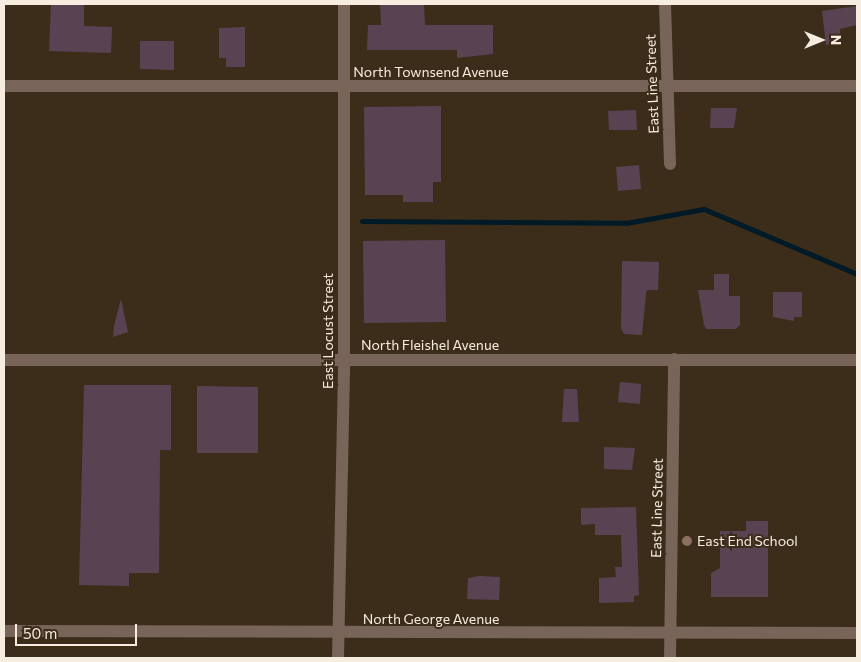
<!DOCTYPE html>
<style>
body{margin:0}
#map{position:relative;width:861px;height:662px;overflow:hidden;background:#3b2d19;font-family:Commissioner,sans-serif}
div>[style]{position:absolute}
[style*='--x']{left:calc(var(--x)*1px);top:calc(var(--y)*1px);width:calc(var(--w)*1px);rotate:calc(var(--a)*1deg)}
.stream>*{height:5px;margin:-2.5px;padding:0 2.5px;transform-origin:2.5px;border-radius:2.5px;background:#001a27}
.building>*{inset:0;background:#594353}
.street>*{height:12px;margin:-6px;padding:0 6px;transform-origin:6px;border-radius:6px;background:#796459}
.dots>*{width:14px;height:14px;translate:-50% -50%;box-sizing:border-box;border:2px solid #3b2d19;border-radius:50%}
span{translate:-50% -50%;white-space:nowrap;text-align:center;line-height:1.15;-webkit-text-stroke:4px #3b2d19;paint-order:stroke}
.street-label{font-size:14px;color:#f6ece0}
.poi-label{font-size:14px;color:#f6ece0}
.left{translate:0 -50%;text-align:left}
.frame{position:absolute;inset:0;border:5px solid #f6ece0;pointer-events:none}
.north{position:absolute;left:796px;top:15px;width:50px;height:50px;-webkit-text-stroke:4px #3b2d19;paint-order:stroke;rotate:90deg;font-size:14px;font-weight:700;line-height:20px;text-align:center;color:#f6ece0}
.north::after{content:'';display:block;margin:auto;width:18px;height:22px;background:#f6ece0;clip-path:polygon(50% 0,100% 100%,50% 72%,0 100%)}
.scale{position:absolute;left:15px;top:624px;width:122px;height:22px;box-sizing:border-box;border:2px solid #f6ece0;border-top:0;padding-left:6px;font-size:15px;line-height:18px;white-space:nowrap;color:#f6ece0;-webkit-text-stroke:4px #3b2d19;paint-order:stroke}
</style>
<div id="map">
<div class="stream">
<i style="--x:362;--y:221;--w:264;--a:0.4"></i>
<i style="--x:626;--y:223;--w:79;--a:-10.2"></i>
<i style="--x:704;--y:209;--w:166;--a:23"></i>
</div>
<div class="building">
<i style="clip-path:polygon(51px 4px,84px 4px,84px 26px,112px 27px,111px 53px,49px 51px)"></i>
<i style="clip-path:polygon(380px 4px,424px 4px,425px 25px,493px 25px,493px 54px,457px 58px,457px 50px,367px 50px,368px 25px,381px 25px)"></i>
<i style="clip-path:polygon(857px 6px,857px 25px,840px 29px,840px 44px,826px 45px,822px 11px)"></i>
<i style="clip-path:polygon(245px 27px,245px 67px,226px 67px,226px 58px,219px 58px,219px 28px)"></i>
<i style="clip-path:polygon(140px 41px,174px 41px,174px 70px,140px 69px)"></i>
<i style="clip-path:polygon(441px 106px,441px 182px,433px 182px,433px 202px,403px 202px,403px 195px,365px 195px,364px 107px)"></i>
<i style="clip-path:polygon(711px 108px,737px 108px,734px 128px,710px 128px)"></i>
<i style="clip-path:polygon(636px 110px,637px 130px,609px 130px,608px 111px)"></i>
<i style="clip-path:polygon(639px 165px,641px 189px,618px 191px,616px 167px)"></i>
<i style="clip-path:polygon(445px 240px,446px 322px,364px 323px,363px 241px)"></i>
<i style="clip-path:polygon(622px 261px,659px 262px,658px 290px,647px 290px,646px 294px,642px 335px,624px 334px,621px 328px)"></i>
<i style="clip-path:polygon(714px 274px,729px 274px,729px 296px,740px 296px,740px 325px,736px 329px,706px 329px,704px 325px,698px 290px,714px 290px)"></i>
<i style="clip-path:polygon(773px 292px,802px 292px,802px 317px,794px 317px,794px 321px,773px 317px)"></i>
<i style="clip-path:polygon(121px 299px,128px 332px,113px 337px,114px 326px)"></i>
<i style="clip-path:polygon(620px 382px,641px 384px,640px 404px,618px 402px)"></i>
<i style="clip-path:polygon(84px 385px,171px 385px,171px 450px,160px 450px,159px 573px,129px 573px,129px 586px,79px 585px)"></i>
<i style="clip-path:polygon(197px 386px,258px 387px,258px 453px,197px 453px)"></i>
<i style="clip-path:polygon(564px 389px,577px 389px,579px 422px,562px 422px)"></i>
<i style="clip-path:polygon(604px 447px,635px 448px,632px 470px,604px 469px)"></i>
<i style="clip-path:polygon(636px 507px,639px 595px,634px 596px,634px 602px,599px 603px,599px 578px,616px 577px,615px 567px,622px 567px,621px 535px,595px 535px,595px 524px,581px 525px,581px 508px)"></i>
<i style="clip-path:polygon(746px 521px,768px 521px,768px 597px,711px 597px,711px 573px,720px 568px,720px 531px,746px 531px)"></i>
<i style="clip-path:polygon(479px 576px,500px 577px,499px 600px,467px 599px,468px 578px)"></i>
</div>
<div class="street">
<i style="--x:665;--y:4;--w:160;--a:88.2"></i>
<i style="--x:4;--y:86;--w:853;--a:0"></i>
<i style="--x:4;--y:360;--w:853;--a:0"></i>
<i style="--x:4;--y:631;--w:853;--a:0.13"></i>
<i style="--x:338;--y:658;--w:298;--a:-88.8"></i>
<i style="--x:344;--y:360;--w:356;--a:-90"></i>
<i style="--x:670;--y:658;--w:299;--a:-89.2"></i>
</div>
<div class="dots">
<i style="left:687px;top:541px;background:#8d6e63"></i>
</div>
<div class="street-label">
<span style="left:431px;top:72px">North Townsend Avenue</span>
<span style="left:652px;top:84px;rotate:-92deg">East Line Street</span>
<span style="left:328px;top:331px;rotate:-90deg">East Locust Street</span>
<span style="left:430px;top:345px">North Fleishel Avenue</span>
<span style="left:657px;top:508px;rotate:-89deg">East Line Street</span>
<span style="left:431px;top:619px">North George Avenue</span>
</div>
<div class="poi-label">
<span class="left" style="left:697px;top:541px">East End School</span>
</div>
<div class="frame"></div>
<div class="north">N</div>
<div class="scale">50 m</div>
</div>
